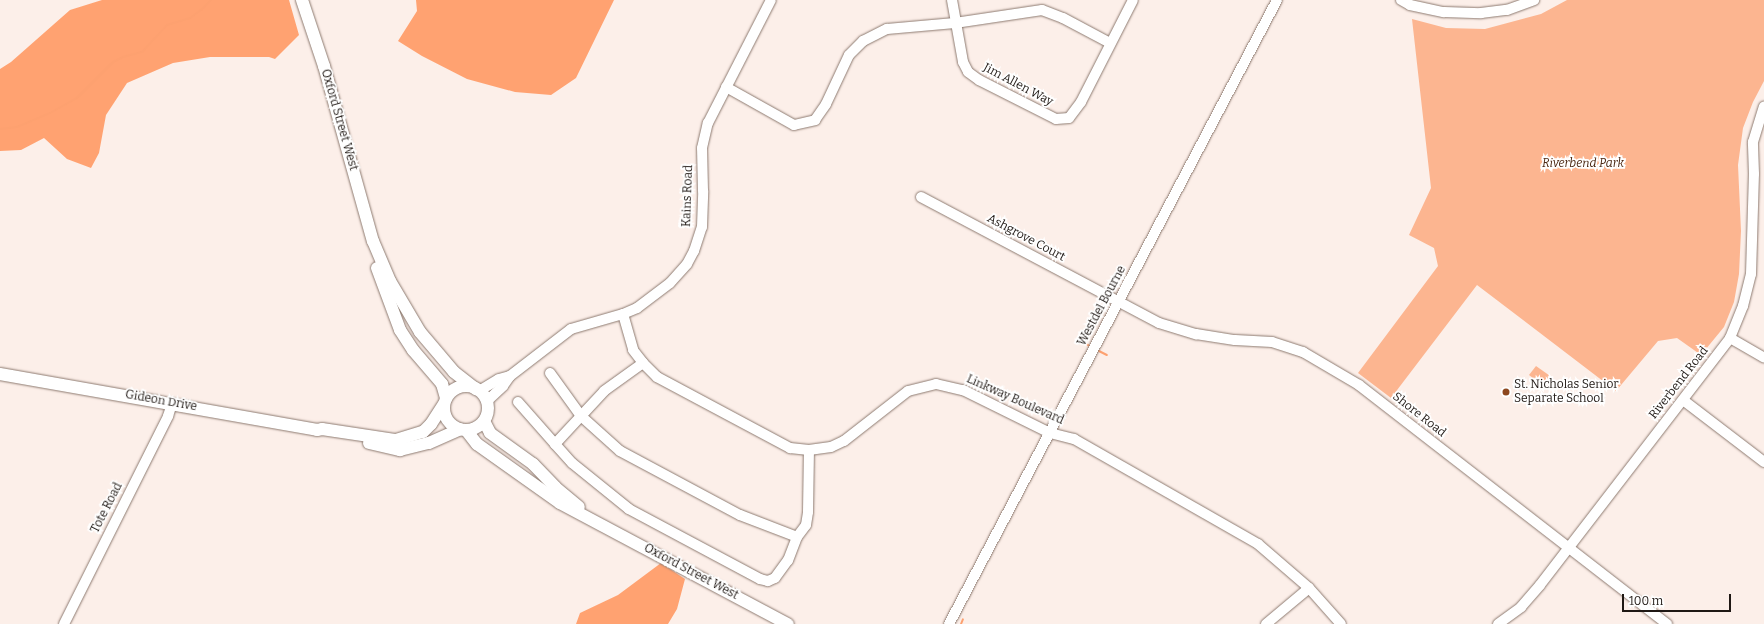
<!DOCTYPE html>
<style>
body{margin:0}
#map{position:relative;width:1764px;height:624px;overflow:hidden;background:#fcefe9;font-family:Bitter,serif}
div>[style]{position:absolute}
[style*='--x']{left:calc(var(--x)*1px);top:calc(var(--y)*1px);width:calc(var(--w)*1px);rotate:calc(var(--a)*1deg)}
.green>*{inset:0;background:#fcb590}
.forest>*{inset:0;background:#ffa271}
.stream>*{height:2px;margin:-1px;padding:0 1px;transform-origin:1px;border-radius:1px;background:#fda170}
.roads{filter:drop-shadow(0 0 1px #8d7a70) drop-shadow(0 0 1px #8d7a70)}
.minor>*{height:10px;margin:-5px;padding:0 5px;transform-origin:5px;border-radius:5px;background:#fff}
.major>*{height:12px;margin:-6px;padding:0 6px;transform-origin:6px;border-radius:6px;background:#fff}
.major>.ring{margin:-6px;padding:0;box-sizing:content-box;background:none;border:12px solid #fff;border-radius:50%}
.dots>*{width:11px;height:11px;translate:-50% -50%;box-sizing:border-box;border:2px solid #fff;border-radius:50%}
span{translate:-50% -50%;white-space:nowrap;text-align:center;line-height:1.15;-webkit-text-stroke:3.5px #fff;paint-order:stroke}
.street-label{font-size:12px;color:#1f1814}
.park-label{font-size:12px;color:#4a2611;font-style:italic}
.poi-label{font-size:12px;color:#1f1814}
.left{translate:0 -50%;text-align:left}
.scale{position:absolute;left:1622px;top:594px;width:109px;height:18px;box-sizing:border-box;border:2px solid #1f1814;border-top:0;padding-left:5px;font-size:12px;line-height:14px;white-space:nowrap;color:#1f1814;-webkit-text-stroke:3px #fff;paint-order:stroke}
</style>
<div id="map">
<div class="green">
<i style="clip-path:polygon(1567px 0,1764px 0,1764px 81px,1753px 102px,1743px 128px,1738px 165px,1741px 231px,1739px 274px,1734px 302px,1724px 327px,1701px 355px,1677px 338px,1658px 341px,1616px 391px,1477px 285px,1391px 398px,1358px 373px,1438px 266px,1434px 248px,1409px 235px,1431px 188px,1412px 19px,1446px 28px,1485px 29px,1541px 14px)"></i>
<i style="clip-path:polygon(1536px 366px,1553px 378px,1546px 388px,1529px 375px)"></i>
</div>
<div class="forest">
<i style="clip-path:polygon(102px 0,289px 0,299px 35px,275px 59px,269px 57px,210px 57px,173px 63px,127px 83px,106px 115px,99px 153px,91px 168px,67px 159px,44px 138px,21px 150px,0 151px,0 69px,11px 62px,70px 10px)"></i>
<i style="clip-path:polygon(416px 0,614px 0,576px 78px,551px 95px,515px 92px,467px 79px,422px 56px,398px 41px,417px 11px)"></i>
<i style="clip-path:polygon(661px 563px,685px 579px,677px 609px,668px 624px,576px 624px,580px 613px,618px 595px)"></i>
</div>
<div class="stream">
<i style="--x:0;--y:129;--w:17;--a:-7"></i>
<i style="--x:17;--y:127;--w:36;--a:-23"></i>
<i style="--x:50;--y:113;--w:31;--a:-29"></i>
<i style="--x:77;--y:98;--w:51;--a:-45"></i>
<i style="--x:113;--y:62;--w:11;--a:-27"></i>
<i style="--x:123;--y:57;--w:20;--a:-15"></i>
<i style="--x:142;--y:52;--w:37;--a:-47"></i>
<i style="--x:167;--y:25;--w:24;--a:-17"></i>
<i style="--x:190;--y:18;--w:14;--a:-36"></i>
<i style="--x:201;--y:10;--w:14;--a:-45"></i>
<i style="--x:1085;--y:343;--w:7;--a:34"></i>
<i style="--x:1097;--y:350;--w:11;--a:27"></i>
<i style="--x:961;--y:624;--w:5;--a:-68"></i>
</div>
<div class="roads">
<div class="minor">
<i style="--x:952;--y:0;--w:63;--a:79.9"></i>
<i style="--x:963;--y:62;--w:11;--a:63"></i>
<i style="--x:968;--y:72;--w:14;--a:36"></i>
<i style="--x:979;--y:80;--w:86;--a:26.9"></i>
<i style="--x:1056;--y:119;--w:13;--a:-4"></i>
<i style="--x:1069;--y:118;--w:20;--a:-53"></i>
<i style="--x:1081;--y:102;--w:114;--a:-63"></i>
<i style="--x:1401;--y:0;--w:10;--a:29"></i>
<i style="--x:1410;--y:5;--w:35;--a:12"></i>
<i style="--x:1444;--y:12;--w:37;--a:2"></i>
<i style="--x:1481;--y:13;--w:26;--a:-7"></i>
<i style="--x:1507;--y:10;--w:29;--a:-20"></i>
<i style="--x:726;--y:87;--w:78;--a:29.2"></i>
<i style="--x:794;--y:125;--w:22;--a:-13"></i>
<i style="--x:815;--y:120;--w:19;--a:-55"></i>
<i style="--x:826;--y:104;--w:54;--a:-64.9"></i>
<i style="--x:849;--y:55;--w:20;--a:-45"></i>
<i style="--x:863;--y:41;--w:27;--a:-27"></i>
<i style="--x:887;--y:29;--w:68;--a:-5"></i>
<i style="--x:955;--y:23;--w:88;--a:-8.5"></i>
<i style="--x:1042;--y:10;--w:22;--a:21"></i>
<i style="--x:1063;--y:18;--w:53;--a:28"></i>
<i style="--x:921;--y:197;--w:269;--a:27.9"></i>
<i style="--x:1159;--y:323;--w:39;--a:17"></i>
<i style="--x:1196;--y:334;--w:39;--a:9"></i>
<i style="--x:1235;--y:340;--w:37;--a:3"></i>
<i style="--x:1272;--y:342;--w:33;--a:18"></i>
<i style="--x:1303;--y:352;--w:65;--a:30.5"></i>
<i style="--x:1359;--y:385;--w:390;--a:37.8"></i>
<i style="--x:623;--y:314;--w:37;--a:74"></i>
<i style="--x:633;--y:350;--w:16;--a:52"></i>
<i style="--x:643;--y:363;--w:20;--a:45"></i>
<i style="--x:657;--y:377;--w:151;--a:28.1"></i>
<i style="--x:790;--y:448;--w:19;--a:6"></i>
<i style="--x:809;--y:450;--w:22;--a:-8"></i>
<i style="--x:831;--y:447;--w:14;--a:-25"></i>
<i style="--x:844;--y:441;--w:81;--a:-38"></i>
<i style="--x:908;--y:391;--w:29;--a:-14"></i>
<i style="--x:936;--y:384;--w:28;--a:13"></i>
<i style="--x:963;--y:390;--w:97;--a:26.3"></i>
<i style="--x:1050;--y:433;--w:25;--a:14"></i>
<i style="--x:1074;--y:439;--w:212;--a:29.7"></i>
<i style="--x:1258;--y:544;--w:67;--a:40.8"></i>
<i style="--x:1309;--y:588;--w:48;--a:48.4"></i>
<i style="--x:1730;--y:338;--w:39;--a:30"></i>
<i style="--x:550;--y:373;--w:53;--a:54.2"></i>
<i style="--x:581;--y:416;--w:34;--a:-47"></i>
<i style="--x:604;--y:391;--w:48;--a:-35.7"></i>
<i style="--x:479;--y:391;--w:23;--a:-31"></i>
<i style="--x:499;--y:379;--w:11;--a:-15"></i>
<i style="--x:1683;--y:400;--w:102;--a:37.4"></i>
<i style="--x:487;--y:401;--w:22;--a:-43"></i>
<i style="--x:503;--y:386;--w:12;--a:-55"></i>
<i style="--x:510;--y:376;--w:77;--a:-37.6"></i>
<i style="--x:571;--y:329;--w:54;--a:-16.1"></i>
<i style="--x:623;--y:314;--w:15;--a:-23"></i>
<i style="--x:637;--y:308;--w:41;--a:-37.1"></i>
<i style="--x:670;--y:283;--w:25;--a:-48"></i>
<i style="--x:687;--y:264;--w:15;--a:-62"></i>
<i style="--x:694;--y:251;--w:25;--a:-72"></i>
<i style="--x:702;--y:227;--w:36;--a:-88"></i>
<i style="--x:703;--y:191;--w:43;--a:-91.3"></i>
<i style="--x:702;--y:148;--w:26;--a:-77"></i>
<i style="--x:708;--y:123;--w:138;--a:-62.9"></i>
<i style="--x:518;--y:402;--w:56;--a:48.6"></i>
<i style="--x:555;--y:444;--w:38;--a:-47"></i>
<i style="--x:581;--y:416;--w:52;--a:41.9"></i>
<i style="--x:620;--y:451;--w:136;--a:28.1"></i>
<i style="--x:740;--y:515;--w:61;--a:21.1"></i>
<i style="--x:797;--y:537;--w:25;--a:111"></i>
<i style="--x:788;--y:560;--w:22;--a:126"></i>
<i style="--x:775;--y:578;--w:8;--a:157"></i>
<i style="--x:768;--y:581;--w:8;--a:-166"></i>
<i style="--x:760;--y:579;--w:149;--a:-151.9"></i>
<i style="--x:629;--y:509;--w:73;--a:-141.1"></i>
<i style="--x:572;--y:463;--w:25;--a:-132"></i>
<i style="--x:797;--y:537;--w:15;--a:-53"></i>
<i style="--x:806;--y:525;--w:13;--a:-81"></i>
<i style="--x:808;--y:512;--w:62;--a:-89.1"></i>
<i style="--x:64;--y:624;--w:233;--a:-63.4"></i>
<i style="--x:168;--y:416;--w:13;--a:-72"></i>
<i style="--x:949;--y:624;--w:705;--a:-62.27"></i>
<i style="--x:1266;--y:624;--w:56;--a:-39.9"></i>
<i style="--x:1498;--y:624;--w:29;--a:-36"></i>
<i style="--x:1521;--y:607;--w:29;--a:-49"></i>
<i style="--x:1540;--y:585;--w:312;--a:-52.4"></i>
<i style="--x:1730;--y:338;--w:35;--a:-68"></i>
<i style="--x:1743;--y:306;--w:33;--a:-76"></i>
<i style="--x:1751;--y:274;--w:100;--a:-88.3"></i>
<i style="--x:1754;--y:174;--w:32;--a:-92"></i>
<i style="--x:1753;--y:142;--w:37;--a:-73"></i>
</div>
<div class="major">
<i style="--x:302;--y:0;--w:70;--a:71.6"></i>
<i style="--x:324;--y:66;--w:182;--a:74.4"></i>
<i style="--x:373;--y:241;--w:43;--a:67"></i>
<i style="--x:390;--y:281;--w:59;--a:59.5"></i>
<i style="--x:420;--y:332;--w:52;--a:49.6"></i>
<i style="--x:454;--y:372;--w:28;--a:38"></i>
<i style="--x:377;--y:268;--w:66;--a:69.6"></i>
<i style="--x:400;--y:330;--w:24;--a:57"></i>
<i style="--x:413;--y:350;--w:45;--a:49.5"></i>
<i style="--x:442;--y:384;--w:15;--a:74"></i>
<i style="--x:0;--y:374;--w:322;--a:10"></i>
<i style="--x:317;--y:430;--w:5;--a:-11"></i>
<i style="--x:322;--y:429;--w:75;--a:8.5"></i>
<i style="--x:396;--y:440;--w:28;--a:-17"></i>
<i style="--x:423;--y:432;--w:11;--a:-45"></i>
<i style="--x:431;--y:424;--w:24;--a:-57"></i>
<i class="ring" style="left:444px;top:386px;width:32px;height:32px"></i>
<i style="--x:484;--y:421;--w:13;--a:63"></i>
<i style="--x:490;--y:433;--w:53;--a:35.8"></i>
<i style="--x:533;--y:464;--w:32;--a:46"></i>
<i style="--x:555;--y:487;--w:31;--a:40"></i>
<i style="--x:466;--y:430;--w:18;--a:52"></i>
<i style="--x:477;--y:444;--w:102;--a:35.4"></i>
<i style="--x:560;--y:503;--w:258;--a:28"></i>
<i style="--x:369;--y:443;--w:32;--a:13"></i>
<i style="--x:400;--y:450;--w:30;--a:-14"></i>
<i style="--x:429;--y:443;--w:34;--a:-24"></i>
</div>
</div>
<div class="dots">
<i style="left:1506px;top:392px;background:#8d471e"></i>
</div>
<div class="street-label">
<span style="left:1018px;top:85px;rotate:28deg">Jim Allen Way</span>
<span style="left:339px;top:120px;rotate:74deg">Oxford Street West</span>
<span style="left:688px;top:196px;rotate:-88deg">Kains Road</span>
<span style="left:1026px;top:238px;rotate:28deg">Ashgrove Court</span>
<span style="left:1102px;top:306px;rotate:-62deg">Westdel Bourne</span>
<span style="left:1679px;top:383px;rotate:-52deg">Riverbend Road</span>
<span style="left:1015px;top:400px;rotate:24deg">Linkway Boulevard</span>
<span style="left:161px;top:401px;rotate:10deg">Gideon Drive</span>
<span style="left:1419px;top:415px;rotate:38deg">Shore Road</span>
<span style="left:107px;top:508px;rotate:-63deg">Tote Road</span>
<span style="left:691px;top:572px;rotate:28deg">Oxford Street West</span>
</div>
<div class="park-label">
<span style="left:1583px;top:164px">Riverbend Park</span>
</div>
<div class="poi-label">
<span class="left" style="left:1514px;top:392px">St. Nicholas Senior<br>Separate School</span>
</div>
<div class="scale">100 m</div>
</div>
